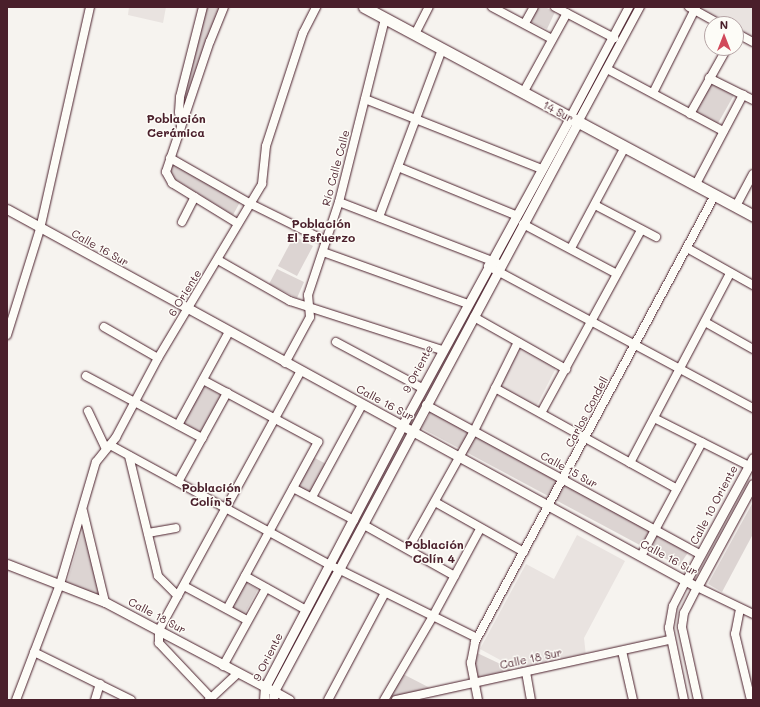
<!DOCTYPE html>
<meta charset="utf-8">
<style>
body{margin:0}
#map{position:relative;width:760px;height:707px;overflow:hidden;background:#f6f3ef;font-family:Mali,sans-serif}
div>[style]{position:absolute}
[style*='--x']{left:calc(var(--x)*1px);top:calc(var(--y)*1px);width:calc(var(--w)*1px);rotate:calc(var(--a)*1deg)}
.built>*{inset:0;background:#e9e3e0}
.green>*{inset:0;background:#dcd4d2}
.roads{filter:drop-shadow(0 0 1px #4a1f2b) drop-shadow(0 0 1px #4a1f2b)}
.minor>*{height:8px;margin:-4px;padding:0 4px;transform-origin:4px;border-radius:4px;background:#fdfcf7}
.tertiary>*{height:9px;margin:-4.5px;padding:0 4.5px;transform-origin:4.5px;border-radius:4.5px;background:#fdfcf7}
.secondary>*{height:11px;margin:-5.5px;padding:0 5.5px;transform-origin:5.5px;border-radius:5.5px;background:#fdfcf7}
span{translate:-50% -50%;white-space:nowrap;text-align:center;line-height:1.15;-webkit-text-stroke:3px #fdfcf7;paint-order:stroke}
.street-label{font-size:11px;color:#4a1f2b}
.neighbourhood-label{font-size:12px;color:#4a1f2b;font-weight:700}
.frame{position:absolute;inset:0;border:8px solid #4a1f2b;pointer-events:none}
.north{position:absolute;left:704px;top:16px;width:40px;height:40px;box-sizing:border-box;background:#fdfcf7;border:1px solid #b5a4a5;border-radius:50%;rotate:0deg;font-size:11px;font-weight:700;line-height:16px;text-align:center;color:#4a1f2b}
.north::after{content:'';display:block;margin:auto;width:14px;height:18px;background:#d1495b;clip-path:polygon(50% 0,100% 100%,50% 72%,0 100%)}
</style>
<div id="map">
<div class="built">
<i style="clip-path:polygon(129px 7px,166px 7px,163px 23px,128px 15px)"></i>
<i style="clip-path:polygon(698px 7px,753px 7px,753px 39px,736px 29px,736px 24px,726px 24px)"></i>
<i style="clip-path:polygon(517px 345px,557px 366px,536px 407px,496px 386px)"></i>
<i style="clip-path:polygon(577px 535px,625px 561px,584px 638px,586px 656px,519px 670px,480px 649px,526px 564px,554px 579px)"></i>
</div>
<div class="green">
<i style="clip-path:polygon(205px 7px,222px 7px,182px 121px,180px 111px)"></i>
<i style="clip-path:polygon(536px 7px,545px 7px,555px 12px,547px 29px,529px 21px)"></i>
<i style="clip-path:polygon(628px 7px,637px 7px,272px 686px,266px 682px)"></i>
<i style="clip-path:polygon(709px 81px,734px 95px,717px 125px,692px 111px)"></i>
<i style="clip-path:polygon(171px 163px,240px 202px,233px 215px,173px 178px,169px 171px)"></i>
<i style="clip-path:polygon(294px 236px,313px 246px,297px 276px,278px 266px)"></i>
<i style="clip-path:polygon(277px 269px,304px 282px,297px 298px,269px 284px)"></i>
<i style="clip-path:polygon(202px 385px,221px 395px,199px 435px,180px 425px)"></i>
<i style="clip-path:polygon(431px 412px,689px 551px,679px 566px,421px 428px)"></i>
<i style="clip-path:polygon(313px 457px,328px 465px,311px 495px,297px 487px)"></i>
<i style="clip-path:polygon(753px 502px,753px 534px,722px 592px,708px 584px)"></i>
<i style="clip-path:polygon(83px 529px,100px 596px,67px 582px)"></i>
<i style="clip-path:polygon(245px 582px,258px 589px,244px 615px,231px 608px)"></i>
<i style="clip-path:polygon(475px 652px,513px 670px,475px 678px)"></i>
<i style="clip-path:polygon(401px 673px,432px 689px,385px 698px)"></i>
</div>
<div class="roads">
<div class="minor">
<i style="--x:224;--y:7;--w:37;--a:112"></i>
<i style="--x:210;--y:41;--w:138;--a:108.6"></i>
<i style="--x:166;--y:172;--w:13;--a:61"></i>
<i style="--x:172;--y:183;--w:76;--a:31.6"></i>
<i style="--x:492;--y:7;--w:68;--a:28.1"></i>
<i style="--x:555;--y:7;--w:67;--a:27.7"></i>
<i style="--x:689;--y:7;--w:35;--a:29"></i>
<i style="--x:525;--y:23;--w:18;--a:-61"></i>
<i style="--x:736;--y:33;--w:19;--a:28"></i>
<i style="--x:415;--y:34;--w:30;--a:-63"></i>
<i style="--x:607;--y:69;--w:132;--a:28.1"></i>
<i style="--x:709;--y:78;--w:49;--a:26.6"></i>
<i style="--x:523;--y:93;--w:91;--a:-61.2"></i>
<i style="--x:653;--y:93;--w:96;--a:-63.4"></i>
<i style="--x:365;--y:99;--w:190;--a:21.6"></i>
<i style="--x:690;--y:114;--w:76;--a:-60.7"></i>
<i style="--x:570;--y:118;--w:126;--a:-62"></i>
<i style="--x:578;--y:122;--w:131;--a:-61.7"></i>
<i style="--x:181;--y:126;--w:14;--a:-98"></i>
<i style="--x:179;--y:112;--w:15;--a:-86"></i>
<i style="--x:180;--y:97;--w:93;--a:-75.7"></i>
<i style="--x:170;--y:158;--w:91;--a:29.7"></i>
<i style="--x:249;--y:203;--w:86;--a:26.3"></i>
<i style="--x:398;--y:167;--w:126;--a:22.3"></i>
<i style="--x:696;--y:184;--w:101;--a:-62.2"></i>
<i style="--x:339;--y:202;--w:169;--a:21.1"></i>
<i style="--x:595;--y:205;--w:69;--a:27.7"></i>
<i style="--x:736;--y:206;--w:36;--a:-62"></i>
<i style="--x:379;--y:217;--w:179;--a:-69.4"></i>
<i style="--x:182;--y:222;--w:28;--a:-63"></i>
<i style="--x:523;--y:224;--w:106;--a:28"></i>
<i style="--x:571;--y:248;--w:115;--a:-61.9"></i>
<i style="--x:687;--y:248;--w:76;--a:29.3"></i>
<i style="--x:323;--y:252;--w:154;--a:19.7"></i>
<i style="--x:218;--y:260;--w:83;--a:29.7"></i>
<i style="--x:290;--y:301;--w:160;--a:17.9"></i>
<i style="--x:488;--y:266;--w:301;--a:28.2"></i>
<i style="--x:474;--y:317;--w:106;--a:29.5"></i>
<i style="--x:705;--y:322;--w:55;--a:29.4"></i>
<i style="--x:104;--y:327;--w:62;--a:29.9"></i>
<i style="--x:7;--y:335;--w:111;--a:-72.7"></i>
<i style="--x:40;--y:229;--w:228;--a:-77.3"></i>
<i style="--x:336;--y:342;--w:98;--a:28.1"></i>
<i style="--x:285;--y:363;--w:52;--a:-61.5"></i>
<i style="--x:310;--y:317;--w:22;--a:-95"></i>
<i style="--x:308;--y:295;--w:98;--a:-71.6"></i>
<i style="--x:339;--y:202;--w:189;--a:-75.9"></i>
<i style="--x:86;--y:376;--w:132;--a:28.1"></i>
<i style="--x:203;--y:380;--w:131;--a:28.3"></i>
<i style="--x:318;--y:442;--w:190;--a:118.6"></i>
<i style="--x:495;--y:388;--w:208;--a:29"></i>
<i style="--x:426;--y:405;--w:313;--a:28.6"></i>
<i style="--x:88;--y:411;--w:42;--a:64.7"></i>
<i style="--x:541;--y:413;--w:209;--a:-61.3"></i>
<i style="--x:654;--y:418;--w:106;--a:26.8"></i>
<i style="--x:178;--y:425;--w:106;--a:-61.3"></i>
<i style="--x:110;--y:445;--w:251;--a:28.6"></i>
<i style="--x:330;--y:565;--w:164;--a:26.4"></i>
<i style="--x:129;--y:456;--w:123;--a:76.4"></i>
<i style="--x:158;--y:576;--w:28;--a:45"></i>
<i style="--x:630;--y:463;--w:215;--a:-62.2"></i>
<i style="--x:178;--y:482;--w:102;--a:-61.2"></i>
<i style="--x:293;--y:488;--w:69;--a:27.7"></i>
<i style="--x:312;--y:497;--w:105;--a:-61.5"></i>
<i style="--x:435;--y:502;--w:102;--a:29.3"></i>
<i style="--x:83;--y:511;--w:94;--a:76.4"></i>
<i style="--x:364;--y:525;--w:104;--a:29.3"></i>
<i style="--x:148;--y:533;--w:28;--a:-10"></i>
<i style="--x:408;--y:549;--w:135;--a:-60.8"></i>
<i style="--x:474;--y:431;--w:99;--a:-63.7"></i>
<i style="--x:641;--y:556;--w:129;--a:-61.8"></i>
<i style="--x:245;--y:576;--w:70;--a:29.1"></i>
<i style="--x:184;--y:586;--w:72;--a:28.4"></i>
<i style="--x:740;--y:609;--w:25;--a:101"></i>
<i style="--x:735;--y:634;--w:68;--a:76.4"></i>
<i style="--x:622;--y:651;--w:50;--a:77.3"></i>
<i style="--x:34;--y:652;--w:108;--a:26.3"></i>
<i style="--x:223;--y:666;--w:89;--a:-61.1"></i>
<i style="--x:526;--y:672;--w:28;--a:80"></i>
<i style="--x:274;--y:691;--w:18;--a:29"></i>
<i style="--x:211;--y:698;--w:76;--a:-133.4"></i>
<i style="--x:159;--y:643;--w:13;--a:-90"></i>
<i style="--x:159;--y:630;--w:295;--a:-61.3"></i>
<i style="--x:16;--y:700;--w:124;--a:-69.2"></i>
<i style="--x:60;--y:584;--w:127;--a:-73.6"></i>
<i style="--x:96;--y:462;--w:32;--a:-51"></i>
<i style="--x:116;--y:437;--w:89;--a:-62"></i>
<i style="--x:158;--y:358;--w:203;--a:-59.1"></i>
<i style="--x:262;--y:184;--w:38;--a:-84"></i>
<i style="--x:266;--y:146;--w:119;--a:-71.9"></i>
<i style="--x:303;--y:33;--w:29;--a:-63"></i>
<i style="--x:95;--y:700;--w:17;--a:-73"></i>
<i style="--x:209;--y:700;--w:40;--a:-43"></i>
<i style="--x:328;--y:700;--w:121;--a:-62"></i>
<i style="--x:384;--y:700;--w:97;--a:-59.7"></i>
<i style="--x:433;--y:616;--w:99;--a:-61.6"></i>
<i style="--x:396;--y:700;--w:280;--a:-12.4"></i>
<i style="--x:478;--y:700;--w:38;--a:-101"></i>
<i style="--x:471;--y:663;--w:21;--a:-79"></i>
<i style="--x:475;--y:642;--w:507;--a:-61.77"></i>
<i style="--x:684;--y:700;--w:74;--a:-101.8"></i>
<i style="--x:669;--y:628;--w:22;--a:-80"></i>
<i style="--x:673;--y:606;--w:28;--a:-63"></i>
<i style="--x:698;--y:700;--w:75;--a:-102.4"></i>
<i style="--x:682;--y:627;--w:14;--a:-82"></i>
<i style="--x:684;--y:613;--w:29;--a:-63"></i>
<i style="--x:697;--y:587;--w:62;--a:25.7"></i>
</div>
<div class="tertiary">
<i style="--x:7;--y:209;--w:787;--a:28.72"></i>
<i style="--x:697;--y:587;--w:117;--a:-61.5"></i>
<i style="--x:7;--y:564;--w:105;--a:21.2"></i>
<i style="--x:105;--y:602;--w:186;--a:27.9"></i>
<i style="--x:686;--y:581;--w:140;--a:-61.4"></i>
<i style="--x:264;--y:700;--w:13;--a:-86"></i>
<i style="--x:265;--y:687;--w:295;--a:-62.3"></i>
<i style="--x:402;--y:426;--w:351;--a:-61.4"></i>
<i style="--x:273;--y:700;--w:9;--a:-84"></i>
<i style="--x:274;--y:691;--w:645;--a:-61.89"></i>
</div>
<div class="secondary">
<i style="--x:364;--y:7;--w:442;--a:28.2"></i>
</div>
</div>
<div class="street-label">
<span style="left:558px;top:112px;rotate:28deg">14 Sur</span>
<span style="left:336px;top:168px;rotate:-75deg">Río Calle Calle</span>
<span style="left:100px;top:248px;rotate:29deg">Calle 16 Sur</span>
<span style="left:185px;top:293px;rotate:-58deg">6 Oriente</span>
<span style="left:418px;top:369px;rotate:-62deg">9 Oriente</span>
<span style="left:385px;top:403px;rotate:28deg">Calle 16 Sur</span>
<span style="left:587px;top:412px;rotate:-62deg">Carlos Condell</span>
<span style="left:569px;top:470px;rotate:29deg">Calle 15 Sur</span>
<span style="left:714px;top:505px;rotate:-62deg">Calle 10 Oriente</span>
<span style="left:669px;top:558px;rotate:28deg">Calle 16 Sur</span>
<span style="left:157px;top:616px;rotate:28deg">Calle 18 Sur</span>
<span style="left:268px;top:657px;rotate:-63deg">9 Oriente</span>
<span style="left:531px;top:659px;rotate:-12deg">Calle 18 Sur</span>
</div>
<div class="neighbourhood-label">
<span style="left:176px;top:126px">Población<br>Cerámica</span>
<span style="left:321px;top:231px">Población<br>El Esfuerzo</span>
<span style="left:211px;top:495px">Población<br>Colín 5</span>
<span style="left:434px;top:552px">Población<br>Colín 4</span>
</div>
<div class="frame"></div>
<div class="north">N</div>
</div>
